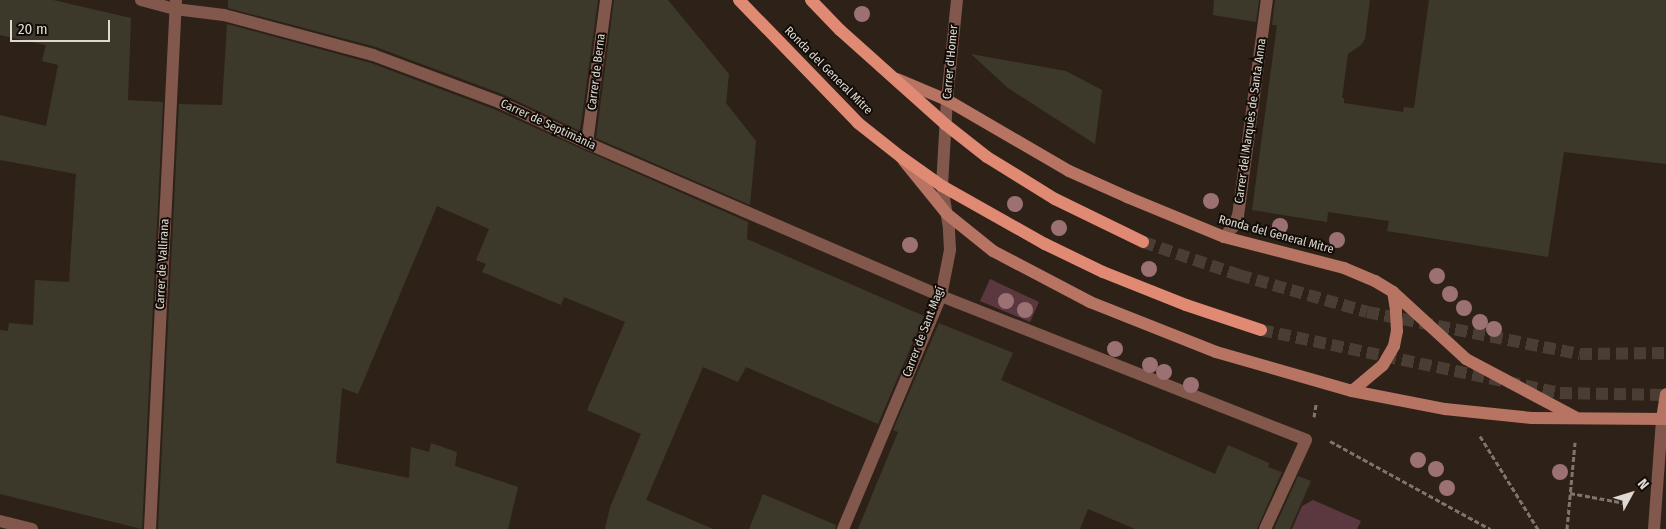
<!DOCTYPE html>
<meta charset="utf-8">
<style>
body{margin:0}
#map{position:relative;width:1666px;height:529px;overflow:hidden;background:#2e2218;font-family:"Fira Sans Condensed",sans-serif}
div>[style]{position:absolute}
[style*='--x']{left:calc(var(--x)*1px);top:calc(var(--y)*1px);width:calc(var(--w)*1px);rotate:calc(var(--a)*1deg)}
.green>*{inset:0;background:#5b3840}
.building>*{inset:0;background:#3d392a}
.primary-tunnel>*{height:12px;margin-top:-6px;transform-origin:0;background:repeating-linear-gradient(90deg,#493d34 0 12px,transparent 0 18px)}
.path>*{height:3px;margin-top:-1.5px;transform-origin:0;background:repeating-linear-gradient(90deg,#7f756c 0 5px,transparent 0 7.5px)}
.minor>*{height:12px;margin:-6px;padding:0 6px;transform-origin:6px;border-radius:6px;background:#82584d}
.tertiary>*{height:12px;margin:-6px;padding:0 6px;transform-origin:6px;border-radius:6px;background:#82584d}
.secondary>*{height:12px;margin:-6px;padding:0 6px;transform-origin:6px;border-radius:6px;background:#b77463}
.primary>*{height:12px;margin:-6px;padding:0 6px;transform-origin:6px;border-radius:6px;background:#e08973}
.trees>*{width:16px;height:16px;margin:-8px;border-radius:50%;background:#9c7174}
span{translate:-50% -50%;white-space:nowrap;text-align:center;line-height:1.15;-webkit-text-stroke:4px #120d08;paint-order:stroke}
.street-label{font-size:12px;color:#e0d9d1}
.north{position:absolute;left:1606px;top:469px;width:50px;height:50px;-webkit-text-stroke:4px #120d08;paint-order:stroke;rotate:51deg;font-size:14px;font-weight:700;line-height:20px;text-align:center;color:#e0d9d1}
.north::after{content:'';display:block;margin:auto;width:18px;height:22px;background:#e0d9d1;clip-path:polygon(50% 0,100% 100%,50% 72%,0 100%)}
.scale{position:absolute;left:10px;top:20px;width:100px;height:22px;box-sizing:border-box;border:2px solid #e0d9d1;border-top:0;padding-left:6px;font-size:15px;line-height:18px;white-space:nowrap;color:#e0d9d1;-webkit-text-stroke:4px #120d08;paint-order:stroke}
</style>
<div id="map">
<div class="green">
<i style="clip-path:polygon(990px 279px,1039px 302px,1030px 322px,980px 301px)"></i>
<i style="clip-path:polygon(1313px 500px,1361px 521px,1357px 529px,1292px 529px,1302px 506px)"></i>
</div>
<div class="building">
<i style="clip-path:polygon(0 0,53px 0,131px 18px,128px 100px,163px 102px,142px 529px,0 494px,0 330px,8px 331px,9px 323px,33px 325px,35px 280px,69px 282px,76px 174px,0 160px,0 115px,46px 126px,58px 65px,42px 61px,46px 45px,0 35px)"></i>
<i style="clip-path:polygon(228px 0,598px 0,580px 131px,502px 94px,376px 47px,228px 8px)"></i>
<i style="clip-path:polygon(614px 0,668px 0,729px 74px,726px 103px,756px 141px,750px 205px,596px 138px)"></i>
<i style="clip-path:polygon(1214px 0,1259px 0,1256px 22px,1213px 15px)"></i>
<i style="clip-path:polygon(1275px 0,1370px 0,1365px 39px,1361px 45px,1348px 54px,1342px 98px,1344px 98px,1344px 103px,1403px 112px,1404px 107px,1414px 108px,1429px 0,1666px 0,1666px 164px,1564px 152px,1548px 257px,1387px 231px,1389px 221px,1328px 212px,1327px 222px,1252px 210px,1277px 25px,1272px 25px)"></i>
<i style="clip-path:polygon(227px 24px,371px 63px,496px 110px,584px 150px,748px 222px,747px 239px,924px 316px,878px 424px,746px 367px,738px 382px,703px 367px,646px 500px,713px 529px,605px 529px,610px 507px,641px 434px,587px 410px,625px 322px,564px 297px,561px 305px,482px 272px,486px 264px,476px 260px,489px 229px,437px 206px,358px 394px,342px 388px,336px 463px,409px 478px,411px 447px,429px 452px,431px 443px,457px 452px,455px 466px,518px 487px,508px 529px,158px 529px,179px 104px,222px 105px)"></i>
<i style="clip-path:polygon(971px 54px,1066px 71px,1102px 90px,1095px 144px,1008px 88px)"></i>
<i style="clip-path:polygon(939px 323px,1013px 353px,1001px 380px,1215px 474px,1228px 445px,1269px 463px,1268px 467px,1282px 472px,1257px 529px,1135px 529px,1088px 509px,1080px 529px,858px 529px,898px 432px,893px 430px)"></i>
<i style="clip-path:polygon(1298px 476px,1311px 481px,1290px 529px,1274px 529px)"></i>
<i style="clip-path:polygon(763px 494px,836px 525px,835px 529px,749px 529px)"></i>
</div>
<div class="primary-tunnel">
<i style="--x:1143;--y:242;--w:102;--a:19"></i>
<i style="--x:1239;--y:275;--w:133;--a:16.1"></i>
<i style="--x:1367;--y:312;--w:217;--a:11.2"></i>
<i style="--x:1580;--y:354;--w:86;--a:-0.7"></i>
<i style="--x:1261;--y:330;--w:306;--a:11.9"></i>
<i style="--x:1560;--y:393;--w:106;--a:1.1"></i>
</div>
<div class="path">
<i style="--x:1314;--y:417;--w:13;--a:-81"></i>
<i style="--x:1480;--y:436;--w:110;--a:58.1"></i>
<i style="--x:1330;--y:441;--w:183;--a:28.8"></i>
<i style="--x:1570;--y:493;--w:56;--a:10.3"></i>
<i style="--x:1567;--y:529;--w:87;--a:-84.7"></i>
</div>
<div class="minor">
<i style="--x:141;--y:0;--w:35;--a:15"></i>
<i style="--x:175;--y:9;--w:49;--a:7"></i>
<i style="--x:224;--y:15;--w:154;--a:15"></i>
<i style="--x:373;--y:55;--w:134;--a:20.5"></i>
<i style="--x:499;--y:102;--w:97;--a:25"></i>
<i style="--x:587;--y:143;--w:386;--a:23.4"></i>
<i style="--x:941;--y:296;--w:392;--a:21.5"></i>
<i style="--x:1306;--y:440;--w:98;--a:114.7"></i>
<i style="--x:587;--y:143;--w:144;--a:-82.4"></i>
<i style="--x:1224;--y:237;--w:13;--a:-48"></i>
<i style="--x:1233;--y:227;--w:12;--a:-66"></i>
<i style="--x:1238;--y:216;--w:218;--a:-82.4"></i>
<i style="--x:0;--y:521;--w:33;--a:14"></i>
<i style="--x:150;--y:529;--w:530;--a:-87.19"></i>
<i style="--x:843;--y:529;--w:253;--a:-67.2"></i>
<i style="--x:941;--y:296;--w:47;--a:-78.9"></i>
<i style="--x:950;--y:250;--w:22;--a:-93"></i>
<i style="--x:949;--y:228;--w:43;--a:-99.5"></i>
<i style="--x:942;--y:186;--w:86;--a:-86.7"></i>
<i style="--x:947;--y:100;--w:100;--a:-84.3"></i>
</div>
<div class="tertiary">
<i style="--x:1654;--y:529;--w:110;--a:-85.8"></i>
</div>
<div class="secondary">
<i style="--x:897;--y:79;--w:54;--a:22.8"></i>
<i style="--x:947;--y:100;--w:141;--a:30.2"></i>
<i style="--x:1069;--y:171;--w:64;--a:24.1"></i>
<i style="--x:1127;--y:197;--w:105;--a:22.4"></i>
<i style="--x:1224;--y:237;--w:124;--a:14.5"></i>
<i style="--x:1344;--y:268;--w:34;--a:23"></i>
<i style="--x:1375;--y:281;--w:21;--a:31"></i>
<i style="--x:1393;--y:292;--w:99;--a:42.5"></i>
<i style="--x:1466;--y:359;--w:123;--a:28"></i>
<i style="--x:904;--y:161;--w:68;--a:50.9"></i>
<i style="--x:947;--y:214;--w:59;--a:38.8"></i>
<i style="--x:993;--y:251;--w:110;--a:27.7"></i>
<i style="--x:1090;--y:302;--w:136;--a:21.6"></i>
<i style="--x:1216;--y:352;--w:141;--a:16"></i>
<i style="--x:1352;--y:391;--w:95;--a:11"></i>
<i style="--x:1445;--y:409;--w:87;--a:5.9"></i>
<i style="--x:1532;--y:418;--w:134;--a:0.4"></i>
<i style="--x:1352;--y:391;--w:40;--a:-40"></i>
<i style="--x:1383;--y:365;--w:22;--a:-60"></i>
<i style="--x:1394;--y:346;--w:15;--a:-79"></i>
<i style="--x:1397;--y:331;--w:21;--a:-93"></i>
<i style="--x:1396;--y:310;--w:18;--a:-99"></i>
<i style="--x:1662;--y:419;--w:25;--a:-81"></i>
</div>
<div class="primary">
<i style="--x:739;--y:0;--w:171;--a:45.9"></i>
<i style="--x:858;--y:123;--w:55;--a:38.3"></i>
<i style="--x:901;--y:157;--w:50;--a:35.3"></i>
<i style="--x:942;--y:186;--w:118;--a:29.4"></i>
<i style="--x:1045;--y:244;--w:64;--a:25.8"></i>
<i style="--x:1103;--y:272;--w:89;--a:21.7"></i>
<i style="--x:1186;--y:305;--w:79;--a:18.4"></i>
<i style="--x:811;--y:0;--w:42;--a:46"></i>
<i style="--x:840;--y:30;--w:141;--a:41.8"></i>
<i style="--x:945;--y:124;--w:53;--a:38.2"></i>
<i style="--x:987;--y:157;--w:80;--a:31.7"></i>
<i style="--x:1055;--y:199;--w:98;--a:26"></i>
</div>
<div class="trees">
<i style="left:862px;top:14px"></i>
<i style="left:1211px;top:201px"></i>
<i style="left:1015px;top:204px"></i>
<i style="left:1280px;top:226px"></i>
<i style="left:1059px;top:228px"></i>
<i style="left:1337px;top:240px"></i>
<i style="left:910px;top:245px"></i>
<i style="left:1149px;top:269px"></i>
<i style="left:1437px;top:276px"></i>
<i style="left:1450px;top:294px"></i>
<i style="left:1006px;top:301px"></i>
<i style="left:1464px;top:308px"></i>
<i style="left:1025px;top:310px"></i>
<i style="left:1480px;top:322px"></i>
<i style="left:1494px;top:329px"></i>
<i style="left:1115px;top:349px"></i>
<i style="left:1150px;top:365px"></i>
<i style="left:1164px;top:372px"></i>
<i style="left:1191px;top:385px"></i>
<i style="left:1418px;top:460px"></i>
<i style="left:1436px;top:469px"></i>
<i style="left:1560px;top:472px"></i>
<i style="left:1447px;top:488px"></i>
</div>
<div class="street-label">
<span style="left:951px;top:62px;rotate:-85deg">Carrer d'Homer</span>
<span style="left:828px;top:71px;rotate:45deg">Ronda del General Mitre</span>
<span style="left:597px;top:72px;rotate:-83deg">Carrer de Berna</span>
<span style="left:1251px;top:121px;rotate:-82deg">Carrer del Marquès de Santa Anna</span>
<span style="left:548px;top:125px;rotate:25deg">Carrer de Septimània</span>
<span style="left:1276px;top:235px;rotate:15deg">Ronda del General Mitre</span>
<span style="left:163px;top:264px;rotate:-87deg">Carrer de Vallirana</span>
<span style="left:924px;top:332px;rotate:-69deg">Carrer de Sant Magí</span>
</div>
<div class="north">N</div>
<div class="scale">20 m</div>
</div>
